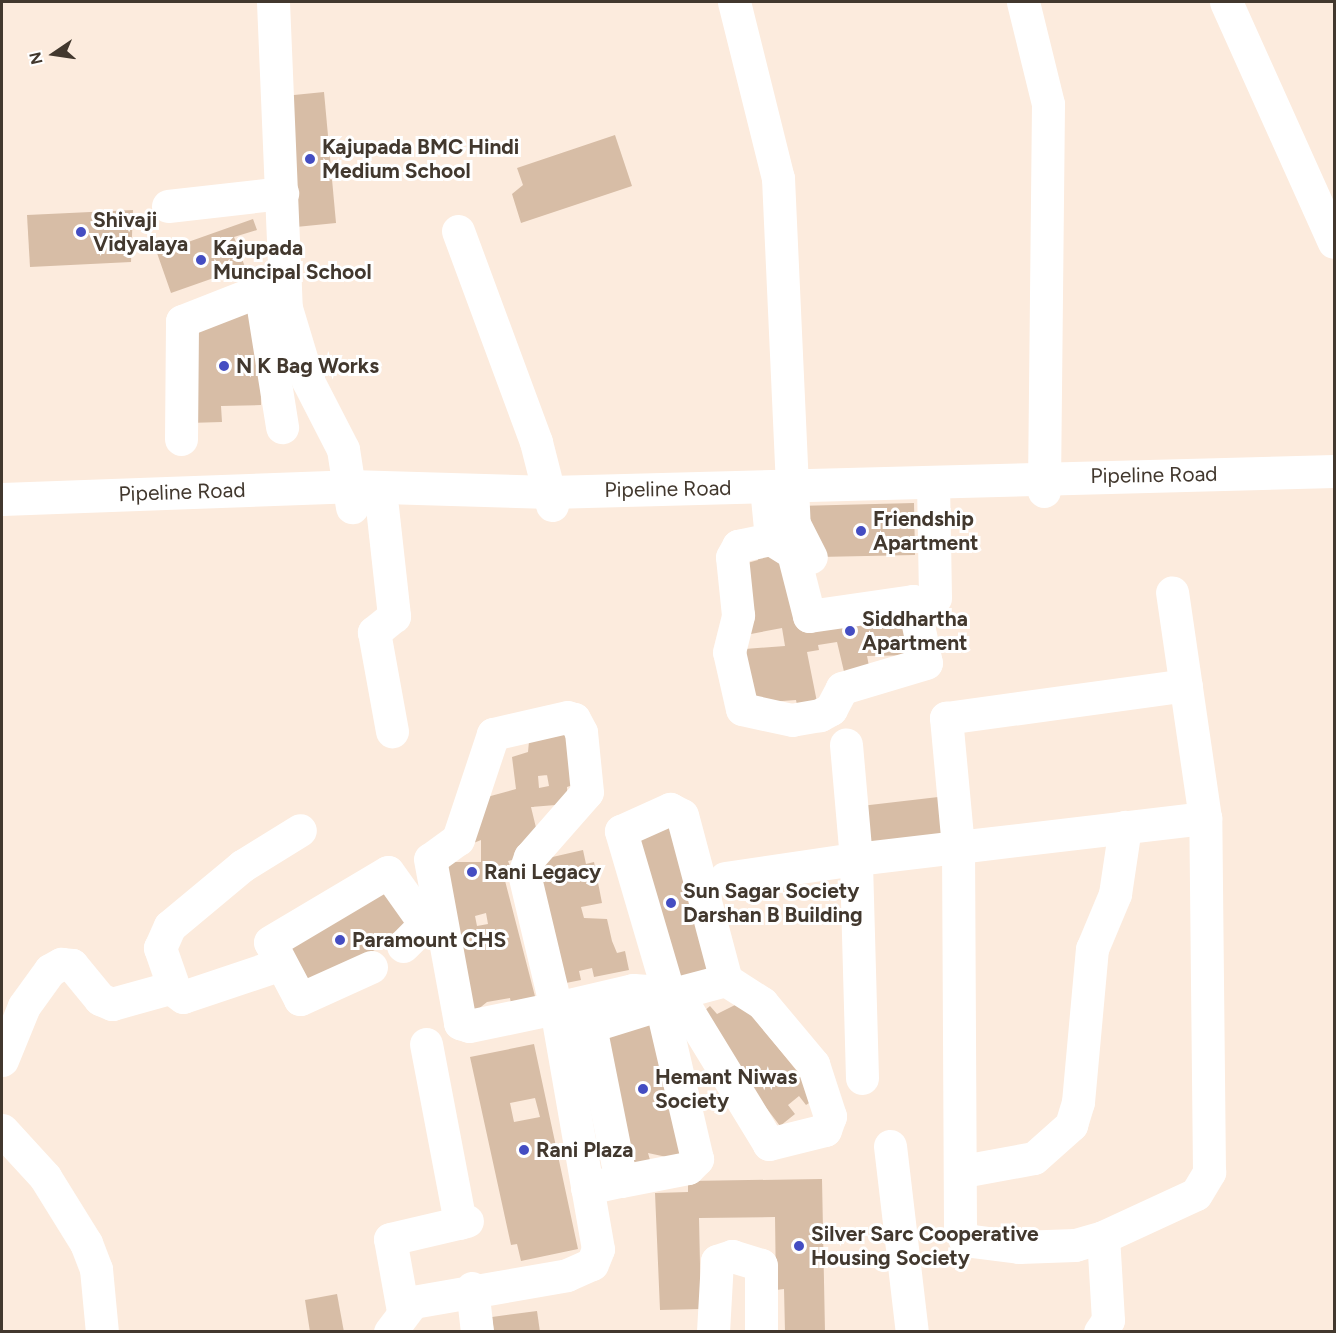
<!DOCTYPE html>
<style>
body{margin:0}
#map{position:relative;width:1336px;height:1333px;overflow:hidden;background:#fcebdd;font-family:Figtree,sans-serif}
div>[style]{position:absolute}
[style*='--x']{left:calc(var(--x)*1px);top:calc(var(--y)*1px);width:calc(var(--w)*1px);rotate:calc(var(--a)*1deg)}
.building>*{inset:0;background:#d7bda6}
.minor>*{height:33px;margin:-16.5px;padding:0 16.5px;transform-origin:16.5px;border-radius:16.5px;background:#fff}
.dots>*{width:16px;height:16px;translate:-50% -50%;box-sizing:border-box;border:3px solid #fff;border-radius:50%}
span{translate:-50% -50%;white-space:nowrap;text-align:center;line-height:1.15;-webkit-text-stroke:6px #fff;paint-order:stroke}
.poi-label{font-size:21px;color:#42382e;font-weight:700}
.left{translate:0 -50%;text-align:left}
.street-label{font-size:21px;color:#42382e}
.frame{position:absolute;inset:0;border:3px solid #42382e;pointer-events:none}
.north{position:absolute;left:24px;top:24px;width:60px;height:60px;-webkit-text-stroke:4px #fff;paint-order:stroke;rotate:257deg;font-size:16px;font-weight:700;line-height:24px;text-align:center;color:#42382e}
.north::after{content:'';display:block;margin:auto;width:21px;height:27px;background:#42382e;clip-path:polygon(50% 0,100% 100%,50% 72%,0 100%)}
</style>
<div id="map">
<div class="building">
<i style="clip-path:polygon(324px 92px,336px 223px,296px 227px,284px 96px)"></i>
<i style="clip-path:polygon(615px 135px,632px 186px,521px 223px,512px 194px,523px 185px,517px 168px)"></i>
<i style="clip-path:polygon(133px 210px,131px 262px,30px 267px,27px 215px)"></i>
<i style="clip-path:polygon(253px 219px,257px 230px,234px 237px,245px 267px,171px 293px,157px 253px)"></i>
<i style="clip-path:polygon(260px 308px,261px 405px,221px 406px,222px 422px,188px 423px,187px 327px)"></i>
<i style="clip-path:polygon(914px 503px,915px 555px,818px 557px,797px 506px)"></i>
<i style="clip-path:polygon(776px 552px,802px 624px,913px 604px,923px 655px,867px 656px,869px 666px,846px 680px,837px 642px,818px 645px,819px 650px,807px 652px,819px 712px,799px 715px,796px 700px,742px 704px,732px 650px,785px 646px,782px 628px,751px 634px,740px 578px,744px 564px,758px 560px,757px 554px)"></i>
<i style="clip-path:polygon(evenodd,569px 725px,582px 782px,567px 787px,568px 804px,531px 807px,539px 840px,524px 857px,508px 861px,512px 871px,503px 873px,537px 1004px,512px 1010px,510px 998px,487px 1002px,466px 1019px,434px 862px,481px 862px,481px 840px,471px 844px,487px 797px,516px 789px,512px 757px,528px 752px,530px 731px,569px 725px,547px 775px,549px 786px,539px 788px,538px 776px,547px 775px,569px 725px,486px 913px,488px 924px,477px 926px,475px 916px,486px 913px)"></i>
<i style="clip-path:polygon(947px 796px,952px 836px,865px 846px,861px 806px)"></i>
<i style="clip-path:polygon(668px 819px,717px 972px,674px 987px,625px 833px)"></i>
<i style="clip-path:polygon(583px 850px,586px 864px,594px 862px,602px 903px,581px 907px,584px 918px,607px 919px,612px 941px,617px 953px,625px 951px,629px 970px,594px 977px,592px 968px,579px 971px,581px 980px,561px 984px,535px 861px)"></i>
<i style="clip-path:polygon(395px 882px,419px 925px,302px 991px,278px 947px)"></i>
<i style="clip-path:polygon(741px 1002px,818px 1097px,806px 1105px,799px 1096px,788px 1105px,795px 1114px,780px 1126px,697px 1017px,710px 1006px,717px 1014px)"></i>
<i style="clip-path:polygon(659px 1008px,690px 1162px,648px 1153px,650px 1160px,624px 1175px,595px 1026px)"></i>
<i style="clip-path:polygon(evenodd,534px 1044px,578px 1249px,521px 1261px,517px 1244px,511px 1245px,470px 1057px,534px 1044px,535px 1098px,540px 1117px,514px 1122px,510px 1103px,535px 1098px)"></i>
<i style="clip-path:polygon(822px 1179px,825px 1332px,785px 1332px,784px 1289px,776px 1290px,775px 1217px,699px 1218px,701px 1309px,660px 1310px,655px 1193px,688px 1192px,688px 1181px)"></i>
<i style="clip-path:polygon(337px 1294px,344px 1332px,310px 1332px,305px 1300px)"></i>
<i style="clip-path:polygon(537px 1311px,540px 1332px,494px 1332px,492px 1317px)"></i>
</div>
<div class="minor">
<i style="--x:273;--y:2;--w:306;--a:87.6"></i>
<i style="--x:286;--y:308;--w:76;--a:73.2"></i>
<i style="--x:308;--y:381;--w:76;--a:62.8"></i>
<i style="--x:343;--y:449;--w:59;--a:81.2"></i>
<i style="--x:734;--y:2;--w:181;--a:76"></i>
<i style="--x:778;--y:178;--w:346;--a:87.4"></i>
<i style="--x:794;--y:524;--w:37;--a:63"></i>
<i style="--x:1023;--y:2;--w:105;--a:76.2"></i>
<i style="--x:1048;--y:104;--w:387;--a:90.6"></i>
<i style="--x:1226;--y:2;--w:263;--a:65.8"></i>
<i style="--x:168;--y:206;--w:115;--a:-6.5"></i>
<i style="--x:458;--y:231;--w:225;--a:69.7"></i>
<i style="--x:536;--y:442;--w:65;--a:75.7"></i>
<i style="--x:260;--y:289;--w:140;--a:80.9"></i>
<i style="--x:181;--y:439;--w:118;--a:-89.5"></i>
<i style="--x:182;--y:321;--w:110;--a:-21.4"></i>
<i style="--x:933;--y:482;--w:116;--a:89"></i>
<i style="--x:766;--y:487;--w:52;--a:84.5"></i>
<i style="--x:771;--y:539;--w:26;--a:32"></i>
<i style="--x:793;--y:553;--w:65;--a:75.7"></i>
<i style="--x:809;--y:616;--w:105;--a:-8.2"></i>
<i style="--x:913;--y:601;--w:63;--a:78.2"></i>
<i style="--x:926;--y:663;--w:88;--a:163.4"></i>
<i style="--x:842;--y:688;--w:24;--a:118"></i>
<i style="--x:831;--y:709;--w:13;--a:151"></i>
<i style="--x:820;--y:715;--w:28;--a:170"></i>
<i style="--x:792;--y:720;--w:51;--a:-167.6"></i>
<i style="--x:742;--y:709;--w:58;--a:-102.8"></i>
<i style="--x:729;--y:652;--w:38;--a:-76"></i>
<i style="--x:738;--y:615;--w:58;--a:-95.9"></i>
<i style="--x:732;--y:557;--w:13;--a:-61"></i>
<i style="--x:738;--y:546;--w:34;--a:-12"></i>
<i style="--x:2;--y:499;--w:348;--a:-2.1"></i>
<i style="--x:350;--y:486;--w:200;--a:1.7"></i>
<i style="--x:550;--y:492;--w:784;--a:-1.53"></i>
<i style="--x:382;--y:507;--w:110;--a:83.7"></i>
<i style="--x:394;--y:616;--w:26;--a:141"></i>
<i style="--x:374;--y:632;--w:101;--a:79.7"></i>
<i style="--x:725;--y:878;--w:132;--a:-8.3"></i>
<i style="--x:856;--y:859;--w:115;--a:-95"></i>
<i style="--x:278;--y:965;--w:100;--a:161.4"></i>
<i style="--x:183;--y:997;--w:10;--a:-143"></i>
<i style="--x:175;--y:991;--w:46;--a:-109.2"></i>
<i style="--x:160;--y:948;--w:24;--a:-66"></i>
<i style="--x:170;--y:926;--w:94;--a:-39.8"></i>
<i style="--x:242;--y:866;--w:68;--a:-31.8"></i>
<i style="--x:371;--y:967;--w:78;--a:155.7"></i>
<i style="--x:300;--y:999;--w:64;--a:-117.8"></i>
<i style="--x:270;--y:942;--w:137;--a:-30.7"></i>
<i style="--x:388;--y:872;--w:64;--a:54.6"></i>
<i style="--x:425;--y:924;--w:31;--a:135"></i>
<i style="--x:668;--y:991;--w:167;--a:-106.4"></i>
<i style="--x:621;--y:831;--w:54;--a:-24.2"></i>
<i style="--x:670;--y:809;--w:13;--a:27"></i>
<i style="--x:682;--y:815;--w:171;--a:75.1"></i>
<i style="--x:426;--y:1044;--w:182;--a:79.2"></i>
<i style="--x:2;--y:1060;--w:58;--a:-67.8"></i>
<i style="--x:24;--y:1006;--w:44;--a:-54.2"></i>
<i style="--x:50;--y:970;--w:13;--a:-29"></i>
<i style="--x:61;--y:964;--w:11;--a:5"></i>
<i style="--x:72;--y:965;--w:44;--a:50.5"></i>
<i style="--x:100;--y:999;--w:13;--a:23"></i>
<i style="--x:112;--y:1004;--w:63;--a:-15.6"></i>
<i style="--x:862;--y:1078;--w:219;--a:-91.6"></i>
<i style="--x:856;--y:859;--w:103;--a:-6.7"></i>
<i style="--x:958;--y:847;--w:130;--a:-95.3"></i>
<i style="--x:946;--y:718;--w:242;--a:-7.8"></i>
<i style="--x:2;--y:1130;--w:64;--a:47.5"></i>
<i style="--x:45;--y:1177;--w:78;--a:58.2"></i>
<i style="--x:86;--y:1243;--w:28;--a:69"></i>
<i style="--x:96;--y:1269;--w:63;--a:84.6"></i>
<i style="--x:890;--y:1146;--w:187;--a:83.3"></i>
<i style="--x:963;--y:1171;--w:72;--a:-10.4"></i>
<i style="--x:1034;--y:1158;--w:50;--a:-41.7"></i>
<i style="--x:1071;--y:1125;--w:24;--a:-73"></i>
<i style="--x:1078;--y:1102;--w:154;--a:-84.8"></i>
<i style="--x:1092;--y:949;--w:60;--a:-67.3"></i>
<i style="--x:1115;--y:894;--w:68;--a:-81.5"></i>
<i style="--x:587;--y:1188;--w:35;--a:-12"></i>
<i style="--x:621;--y:1181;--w:68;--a:-11"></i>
<i style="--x:688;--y:1168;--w:13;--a:-45"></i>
<i style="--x:697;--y:1159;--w:159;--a:-103.1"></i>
<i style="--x:661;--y:1004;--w:74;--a:162.8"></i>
<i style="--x:590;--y:1026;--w:158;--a:78.7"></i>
<i style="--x:1103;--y:1237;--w:29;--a:164"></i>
<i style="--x:1075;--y:1245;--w:56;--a:178"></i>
<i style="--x:1019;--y:1247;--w:54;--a:-172.6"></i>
<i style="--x:965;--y:1240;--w:14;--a:-111"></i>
<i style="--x:960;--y:1227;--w:380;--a:-90.3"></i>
<i style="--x:958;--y:847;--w:249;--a:-6.7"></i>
<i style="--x:472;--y:1288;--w:44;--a:83.5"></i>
<i style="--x:403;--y:1311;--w:73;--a:-100.2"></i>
<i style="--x:390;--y:1239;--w:79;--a:-13.2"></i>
<i style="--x:390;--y:1332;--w:38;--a:-53"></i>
<i style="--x:413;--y:1302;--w:156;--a:-9.9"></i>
<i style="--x:567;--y:1275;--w:27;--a:-24"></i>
<i style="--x:592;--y:1264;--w:16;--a:-68"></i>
<i style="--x:598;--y:1249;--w:245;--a:-99.9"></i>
<i style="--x:556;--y:1008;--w:138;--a:-103.4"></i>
<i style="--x:524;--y:874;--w:18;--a:-71"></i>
<i style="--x:530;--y:857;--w:86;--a:-48.8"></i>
<i style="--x:587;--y:792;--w:60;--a:-95.7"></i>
<i style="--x:581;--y:732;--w:15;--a:-118"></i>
<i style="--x:574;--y:719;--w:7;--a:-164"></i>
<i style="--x:567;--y:717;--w:76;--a:167.1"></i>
<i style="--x:493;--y:734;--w:111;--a:108.4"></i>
<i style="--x:458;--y:839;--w:34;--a:144"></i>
<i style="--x:430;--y:859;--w:167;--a:79.6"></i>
<i style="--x:460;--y:1023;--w:9;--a:18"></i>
<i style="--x:469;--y:1026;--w:89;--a:-11.7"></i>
<i style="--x:556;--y:1008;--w:79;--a:-13.2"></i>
<i style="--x:633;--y:990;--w:44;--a:3.9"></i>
<i style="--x:677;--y:993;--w:51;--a:-14.9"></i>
<i style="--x:726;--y:980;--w:43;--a:32.6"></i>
<i style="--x:762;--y:1003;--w:80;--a:50.1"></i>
<i style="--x:813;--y:1064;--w:55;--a:71.9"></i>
<i style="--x:830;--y:1116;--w:15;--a:110"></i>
<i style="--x:825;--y:1130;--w:58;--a:166"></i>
<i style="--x:769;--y:1144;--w:177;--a:-121.4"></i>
<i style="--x:713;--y:1332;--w:71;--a:-86.8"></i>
<i style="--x:717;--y:1261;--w:16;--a:-18"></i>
<i style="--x:732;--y:1256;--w:30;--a:17"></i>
<i style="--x:761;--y:1265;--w:67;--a:90"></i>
<i style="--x:1100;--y:1332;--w:14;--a:-56"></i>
<i style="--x:1108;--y:1320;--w:83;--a:-93.4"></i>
<i style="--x:1103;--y:1237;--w:102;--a:-24.8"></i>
<i style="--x:1196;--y:1194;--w:26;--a:-59"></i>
<i style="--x:1209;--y:1172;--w:354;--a:-90.6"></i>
<i style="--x:1205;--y:818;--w:228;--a:-98.3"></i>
</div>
<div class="dots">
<i style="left:310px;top:159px;background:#444dc2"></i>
<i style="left:81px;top:232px;background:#444dc2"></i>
<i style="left:201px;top:260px;background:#444dc2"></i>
<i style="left:224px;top:366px;background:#444dc2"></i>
<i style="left:861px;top:531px;background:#444dc2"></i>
<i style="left:850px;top:631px;background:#444dc2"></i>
<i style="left:472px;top:872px;background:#444dc2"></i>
<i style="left:671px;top:903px;background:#444dc2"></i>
<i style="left:340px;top:940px;background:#444dc2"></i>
<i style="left:643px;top:1089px;background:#444dc2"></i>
<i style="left:524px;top:1150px;background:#444dc2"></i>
<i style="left:799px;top:1246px;background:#444dc2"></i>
</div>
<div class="poi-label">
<span class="left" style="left:322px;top:159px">Kajupada BMC Hindi<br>Medium School</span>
<span class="left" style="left:93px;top:232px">Shivaji<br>Vidyalaya</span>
<span class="left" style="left:213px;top:260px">Kajupada<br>Muncipal School</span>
<span class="left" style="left:236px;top:366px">N K Bag Works</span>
<span class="left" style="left:873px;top:531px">Friendship<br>Apartment</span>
<span class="left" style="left:862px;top:631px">Siddhartha<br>Apartment</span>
<span class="left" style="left:484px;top:872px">Rani Legacy</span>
<span class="left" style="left:683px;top:903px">Sun Sagar Society<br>Darshan B Building</span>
<span class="left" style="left:352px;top:940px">Paramount CHS</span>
<span class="left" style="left:655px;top:1089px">Hemant Niwas<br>Society</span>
<span class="left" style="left:536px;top:1150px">Rani Plaza</span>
<span class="left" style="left:811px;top:1246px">Silver Sarc Cooperative<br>Housing Society</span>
</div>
<div class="street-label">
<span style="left:1154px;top:475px;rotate:-1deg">Pipeline Road</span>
<span style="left:668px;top:489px;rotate:-1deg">Pipeline Road</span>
<span style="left:182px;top:492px;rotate:-2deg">Pipeline Road</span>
</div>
<div class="frame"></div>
<div class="north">N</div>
</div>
